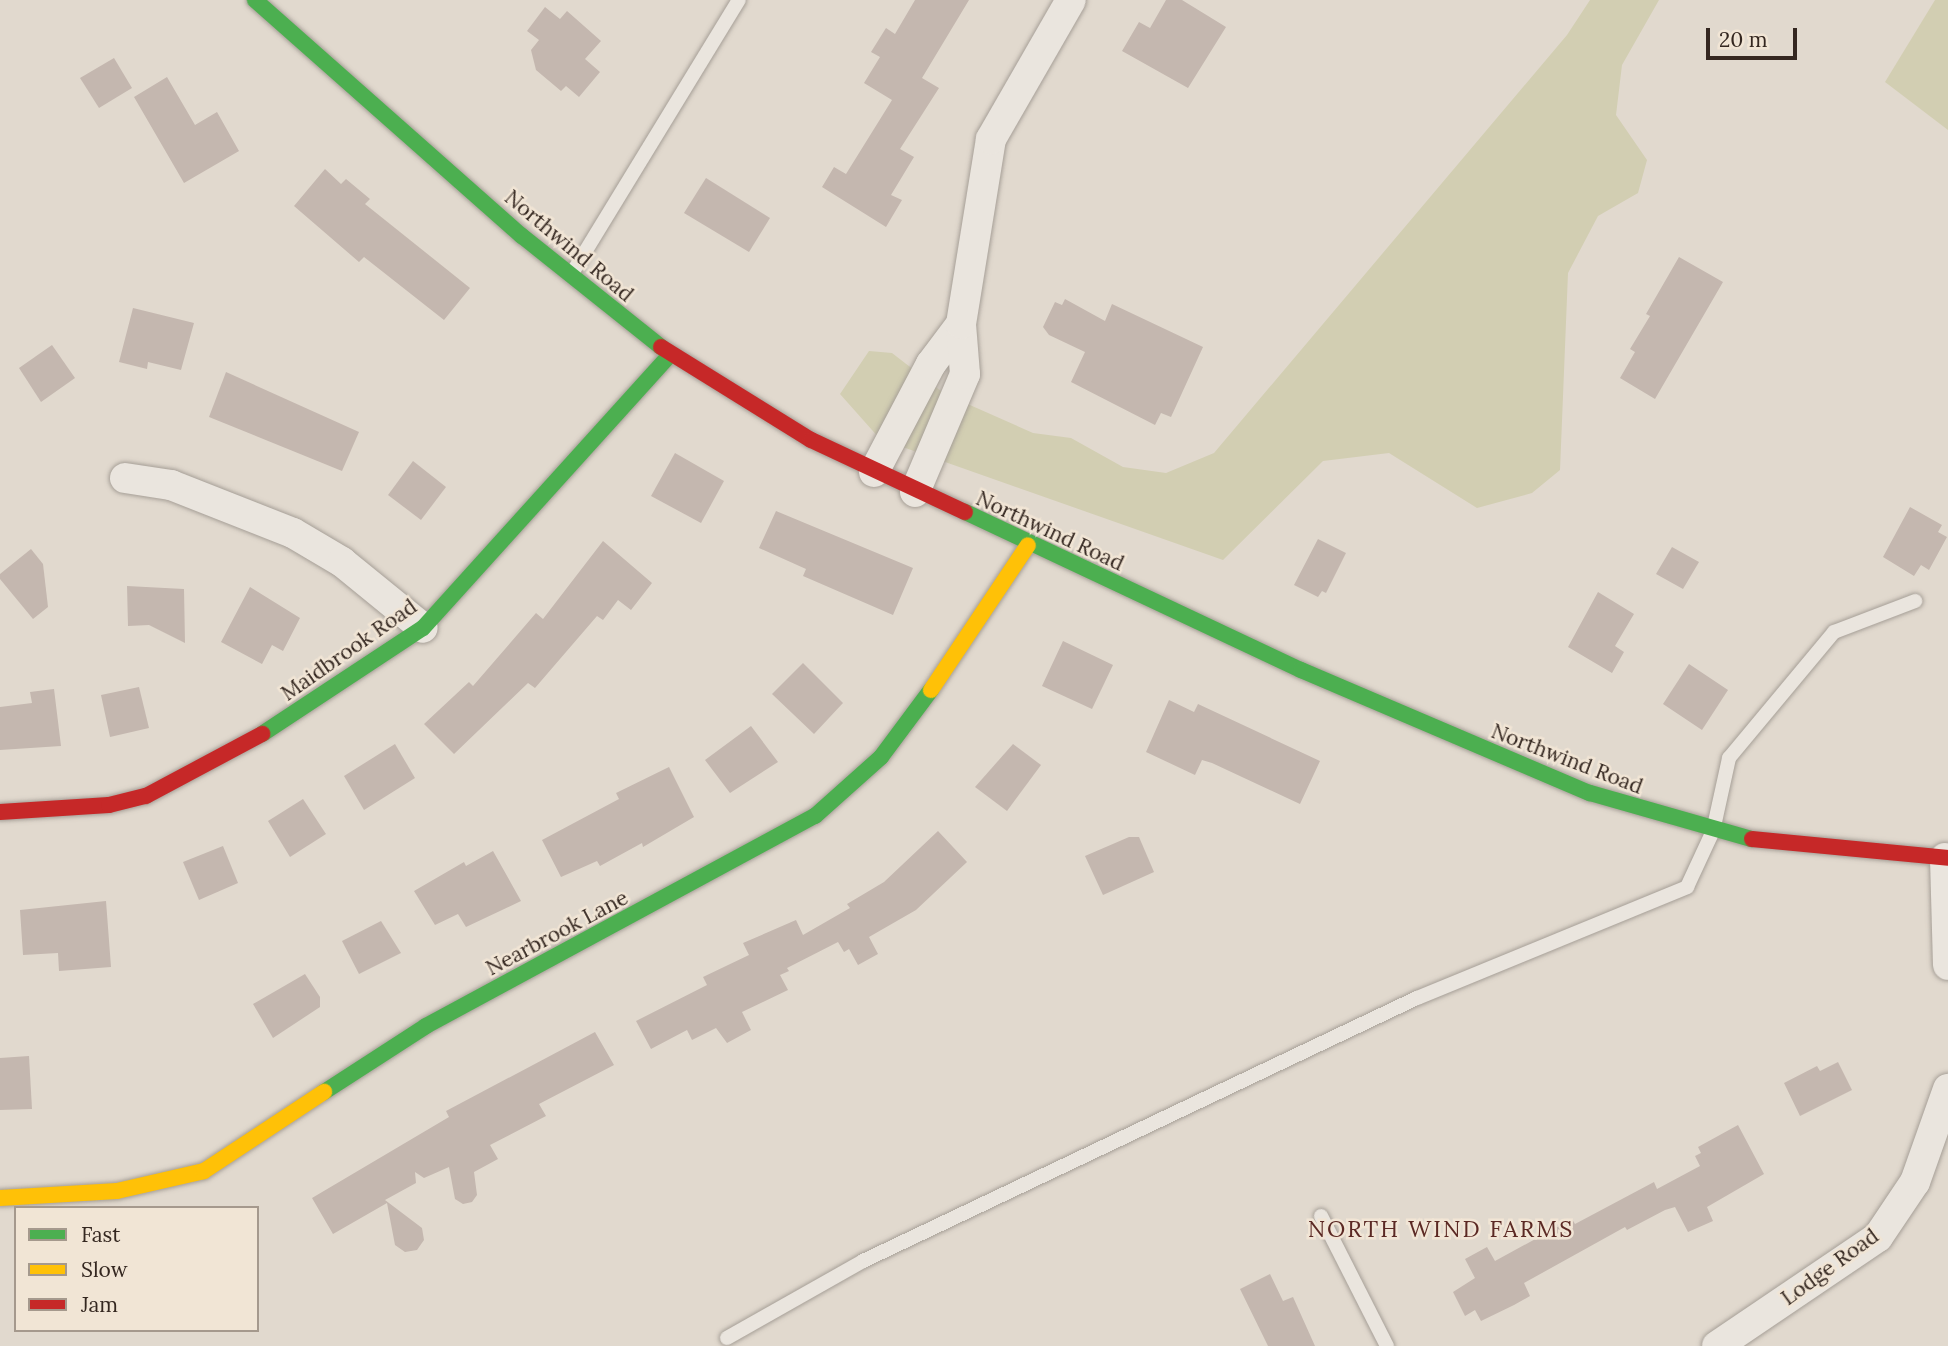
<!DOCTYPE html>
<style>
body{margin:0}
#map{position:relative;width:1948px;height:1346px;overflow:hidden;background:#e1d9ce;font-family:Lora,serif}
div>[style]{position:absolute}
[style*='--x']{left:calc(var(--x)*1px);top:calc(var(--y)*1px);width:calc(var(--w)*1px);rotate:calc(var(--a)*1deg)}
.green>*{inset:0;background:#d2ceb2}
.building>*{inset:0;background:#c4b7af}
.roads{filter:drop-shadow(0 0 2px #a69f97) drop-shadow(0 0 2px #a69f97)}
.lane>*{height:14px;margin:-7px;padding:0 7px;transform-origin:7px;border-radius:7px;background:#eae5de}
.street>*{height:30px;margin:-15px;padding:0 15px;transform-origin:15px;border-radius:15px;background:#eae5de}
.fast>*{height:16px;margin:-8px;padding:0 8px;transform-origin:8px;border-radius:8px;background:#4caf50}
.slow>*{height:16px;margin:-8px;padding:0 8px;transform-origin:8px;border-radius:8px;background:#ffc107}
.jam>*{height:16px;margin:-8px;padding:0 8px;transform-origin:8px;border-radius:8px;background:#c62828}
span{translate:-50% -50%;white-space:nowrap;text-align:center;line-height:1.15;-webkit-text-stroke:5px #f1e5d5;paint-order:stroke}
.street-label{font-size:21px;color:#342720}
.neighbourhood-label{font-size:23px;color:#5b2924;letter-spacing:2px}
.legend{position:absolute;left:14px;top:1206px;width:245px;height:126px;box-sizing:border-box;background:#f1e5d5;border:2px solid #a5998d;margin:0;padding:9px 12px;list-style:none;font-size:21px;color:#342720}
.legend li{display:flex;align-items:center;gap:14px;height:35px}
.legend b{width:35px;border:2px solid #a5998d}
.scale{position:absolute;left:1706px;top:28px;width:91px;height:32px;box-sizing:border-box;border:4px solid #342720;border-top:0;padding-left:9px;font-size:21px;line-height:24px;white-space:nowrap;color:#342720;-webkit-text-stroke:5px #f1e5d5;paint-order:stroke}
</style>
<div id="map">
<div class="green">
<i style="clip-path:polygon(1590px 0,1659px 0,1622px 65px,1616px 115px,1647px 160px,1638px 193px,1598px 216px,1568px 273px,1560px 470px,1532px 493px,1477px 508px,1389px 453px,1323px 461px,1223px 560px,880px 439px,840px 394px,869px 351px,892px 353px,945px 394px,1033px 433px,1071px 438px,1123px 467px,1166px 473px,1214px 453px,1567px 35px)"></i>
<i style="clip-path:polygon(1935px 0,1948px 0,1948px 130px,1885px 82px)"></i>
</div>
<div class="building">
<i style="clip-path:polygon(915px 0,969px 0,922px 78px,939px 88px,900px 149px,914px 157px,891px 195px,902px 200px,886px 227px,822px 187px,834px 167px,846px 174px,892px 100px,864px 83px,880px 57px,871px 52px,886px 28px,895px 34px)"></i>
<i style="clip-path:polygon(1166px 0,1182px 0,1226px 27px,1188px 88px,1122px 51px,1139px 22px,1150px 28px)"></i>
<i style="clip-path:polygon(545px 7px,560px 19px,567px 11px,601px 41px,585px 59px,600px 72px,579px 97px,566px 86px,561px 91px,536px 70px,531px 50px,539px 40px,527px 31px)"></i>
<i style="clip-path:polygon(114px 58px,132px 88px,99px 108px,80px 78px)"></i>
<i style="clip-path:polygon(167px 77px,195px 125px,217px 112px,239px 151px,184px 183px,134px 97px)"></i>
<i style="clip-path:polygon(325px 169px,341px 184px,346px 179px,370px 199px,365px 204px,470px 288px,444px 320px,364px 257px,359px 262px,294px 206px)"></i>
<i style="clip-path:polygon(706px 178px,770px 218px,749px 252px,684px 213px)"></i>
<i style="clip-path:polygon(1679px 257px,1723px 282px,1655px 399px,1620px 378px,1635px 352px,1630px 349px,1650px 316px,1646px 314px)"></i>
<i style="clip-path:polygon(1065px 299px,1105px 321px,1112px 304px,1203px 347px,1171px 417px,1161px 413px,1155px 425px,1071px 382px,1085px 352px,1049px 335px,1043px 327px,1055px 302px,1062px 305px)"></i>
<i style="clip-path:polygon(133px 308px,194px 323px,181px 370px,148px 362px,147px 369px,119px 362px)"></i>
<i style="clip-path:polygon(52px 345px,75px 378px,41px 402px,19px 368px)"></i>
<i style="clip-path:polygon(226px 372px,359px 432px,342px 471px,209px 417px)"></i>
<i style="clip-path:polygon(675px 453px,724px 481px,701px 523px,651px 496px)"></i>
<i style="clip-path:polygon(413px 461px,446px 487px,421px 520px,388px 495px)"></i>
<i style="clip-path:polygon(1910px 507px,1942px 525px,1938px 532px,1947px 537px,1929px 570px,1921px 565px,1914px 576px,1883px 557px)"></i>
<i style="clip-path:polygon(776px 511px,913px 568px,893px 615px,803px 576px,806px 569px,759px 548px)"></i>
<i style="clip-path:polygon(1318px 539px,1346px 553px,1326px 593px,1322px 591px,1318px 597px,1294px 585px)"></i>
<i style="clip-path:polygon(603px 541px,652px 583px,631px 610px,618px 600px,603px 620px,597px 616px,535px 688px,528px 683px,454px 754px,424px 724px,469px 682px,473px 686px,536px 613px,543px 619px)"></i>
<i style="clip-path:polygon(1672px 547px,1699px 562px,1683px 589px,1656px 574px)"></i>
<i style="clip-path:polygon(31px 549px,43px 564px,48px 607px,33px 619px,0 579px,0 574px)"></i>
<i style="clip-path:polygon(127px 586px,184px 589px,185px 643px,149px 625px,128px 626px)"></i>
<i style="clip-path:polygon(250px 587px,300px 618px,283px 651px,272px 645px,262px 664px,221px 642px)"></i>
<i style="clip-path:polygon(1598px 592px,1634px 614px,1615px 646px,1624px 652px,1612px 673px,1568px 647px)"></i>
<i style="clip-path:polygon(1063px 641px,1113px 665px,1092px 709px,1042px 686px)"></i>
<i style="clip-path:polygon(803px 663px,843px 703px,814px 734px,772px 694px)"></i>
<i style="clip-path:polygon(1689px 664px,1728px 690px,1702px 730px,1663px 704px)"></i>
<i style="clip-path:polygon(139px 687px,149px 728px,110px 737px,101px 695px)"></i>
<i style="clip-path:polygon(54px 689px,61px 746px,0 750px,0 707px,32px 703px,30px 692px)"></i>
<i style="clip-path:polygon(1169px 700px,1194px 712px,1198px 704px,1320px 761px,1300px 804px,1212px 763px,1202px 760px,1195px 775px,1146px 752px)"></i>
<i style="clip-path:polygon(751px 726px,778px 762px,730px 793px,705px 760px)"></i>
<i style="clip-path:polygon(395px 744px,415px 778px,364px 810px,344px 776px)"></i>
<i style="clip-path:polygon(1013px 744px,1041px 765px,1007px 811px,975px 787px)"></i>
<i style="clip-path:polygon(669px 767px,694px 817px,643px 847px,642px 843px,600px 866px,597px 861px,561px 877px,542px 840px,619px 799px,616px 793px)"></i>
<i style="clip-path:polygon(303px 799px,326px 834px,290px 857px,268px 821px)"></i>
<i style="clip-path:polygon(938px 831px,967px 862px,916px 910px,869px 937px,878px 954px,858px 965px,849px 949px,844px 952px,838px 942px,787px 968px,789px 971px,780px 975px,788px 990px,742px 1012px,751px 1030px,727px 1043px,716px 1028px,692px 1040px,687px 1030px,651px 1049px,636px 1021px,707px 985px,703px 977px,749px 955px,743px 943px,796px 920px,803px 935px,850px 908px,847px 904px,884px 882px)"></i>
<i style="clip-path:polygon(1129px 837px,1139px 837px,1154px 872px,1103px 895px,1085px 856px)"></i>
<i style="clip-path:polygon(223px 846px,238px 883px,199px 900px,183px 862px)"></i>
<i style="clip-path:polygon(493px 851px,521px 901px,466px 927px,458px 914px,435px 925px,414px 891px,464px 862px,466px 866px)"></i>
<i style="clip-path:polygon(106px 901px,111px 967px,59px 971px,58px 953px,23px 955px,20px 910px)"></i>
<i style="clip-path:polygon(381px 921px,401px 953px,359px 974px,342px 941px)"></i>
<i style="clip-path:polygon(305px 974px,320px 997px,320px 1007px,273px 1038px,253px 1004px)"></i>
<i style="clip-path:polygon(595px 1032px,614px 1065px,539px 1104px,546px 1116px,490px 1145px,498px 1159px,474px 1172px,477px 1195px,472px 1202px,463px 1204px,455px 1199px,449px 1167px,424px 1178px,415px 1172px,416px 1183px,385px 1200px,422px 1228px,424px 1240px,417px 1250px,405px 1252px,395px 1245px,387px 1203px,333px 1234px,312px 1198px,449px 1117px,446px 1111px)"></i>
<i style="clip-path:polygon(29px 1056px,32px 1109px,0 1110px,0 1058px)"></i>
<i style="clip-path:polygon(1838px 1062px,1852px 1090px,1800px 1116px,1784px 1083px,1817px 1066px,1820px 1071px)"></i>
<i style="clip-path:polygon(1738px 1125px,1764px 1174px,1707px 1207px,1713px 1221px,1688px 1232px,1675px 1207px,1665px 1210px,1627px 1230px,1625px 1227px,1524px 1283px,1530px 1296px,1514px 1305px,1481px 1321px,1475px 1310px,1465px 1316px,1453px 1292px,1475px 1278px,1465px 1259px,1487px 1247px,1495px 1261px,1572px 1219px,1575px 1224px,1654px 1182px,1657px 1189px,1700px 1166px,1695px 1156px,1701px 1153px,1698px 1147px)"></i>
<i style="clip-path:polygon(1270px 1274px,1283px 1301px,1293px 1297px,1315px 1346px,1268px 1346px,1240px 1289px)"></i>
</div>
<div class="roads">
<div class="lane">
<i style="--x:571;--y:275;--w:322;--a:-58.6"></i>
<i style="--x:1321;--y:1216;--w:146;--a:63.1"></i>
<i style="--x:727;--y:1338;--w:156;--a:-29.5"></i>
<i style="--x:863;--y:1261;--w:613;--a:-25.4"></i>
<i style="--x:1417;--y:998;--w:292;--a:-22.3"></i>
<i style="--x:1687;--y:887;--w:62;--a:-65.1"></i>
<i style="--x:1713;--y:831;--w:75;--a:-77.6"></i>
<i style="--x:1729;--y:758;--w:164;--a:-50.2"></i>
<i style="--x:1834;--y:632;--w:87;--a:-20.9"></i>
</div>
<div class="street">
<i style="--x:874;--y:472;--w:122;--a:-62.2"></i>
<i style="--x:931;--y:364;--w:50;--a:-53.1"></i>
<i style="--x:125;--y:478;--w:47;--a:8.7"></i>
<i style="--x:171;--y:485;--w:131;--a:21.5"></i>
<i style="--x:293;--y:533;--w:57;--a:30.6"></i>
<i style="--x:342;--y:562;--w:104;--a:39.2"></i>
<i style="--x:915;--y:492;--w:128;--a:-67"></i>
<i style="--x:965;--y:374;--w:50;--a:-94.6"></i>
<i style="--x:961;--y:324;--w:187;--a:-80.8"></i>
<i style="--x:991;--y:139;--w:160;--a:-60.1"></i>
<i style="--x:1945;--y:858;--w:107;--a:88.4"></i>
<i style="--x:1717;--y:1346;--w:194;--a:-34.1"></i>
<i style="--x:1878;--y:1237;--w:66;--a:-56.1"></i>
<i style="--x:1915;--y:1182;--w:99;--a:-70.5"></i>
</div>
<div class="fast">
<i style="--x:255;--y:0;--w:356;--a:41.5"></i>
<i style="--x:522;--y:236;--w:178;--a:38.6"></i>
<i style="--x:965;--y:512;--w:371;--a:25.2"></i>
<i style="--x:1301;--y:670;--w:314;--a:23.1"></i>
<i style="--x:1590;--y:793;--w:168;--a:15.9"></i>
<i style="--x:262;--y:734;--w:193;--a:-33.4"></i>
<i style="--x:423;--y:628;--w:368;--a:-47.9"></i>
<i style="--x:324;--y:1092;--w:121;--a:-32.9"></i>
<i style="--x:426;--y:1026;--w:442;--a:-28.4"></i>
<i style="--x:815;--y:816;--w:89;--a:-41.8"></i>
<i style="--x:881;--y:757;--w:84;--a:-53.3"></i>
</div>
<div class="slow">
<i style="--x:931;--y:690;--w:174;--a:-56.2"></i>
<i style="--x:0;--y:1198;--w:117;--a:-3.4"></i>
<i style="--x:117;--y:1191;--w:89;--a:-12.9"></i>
<i style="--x:204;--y:1171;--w:144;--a:-33.4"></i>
</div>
<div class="jam">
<i style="--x:661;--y:347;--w:176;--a:31.8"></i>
<i style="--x:811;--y:440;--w:170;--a:25.1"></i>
<i style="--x:0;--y:812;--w:109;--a:-3.7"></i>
<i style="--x:109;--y:805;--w:38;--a:-14"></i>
<i style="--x:146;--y:796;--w:132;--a:-28.1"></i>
<i style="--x:1752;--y:839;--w:197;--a:5.5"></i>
</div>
</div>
<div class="street-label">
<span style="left:569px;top:246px;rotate:40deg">Northwind Road</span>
<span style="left:1050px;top:531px;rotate:25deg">Northwind Road</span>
<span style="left:349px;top:650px;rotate:-35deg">Maidbrook Road</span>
<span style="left:1567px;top:759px;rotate:21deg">Northwind Road</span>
<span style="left:557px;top:933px;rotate:-28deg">Nearbrook Lane</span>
<span style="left:1830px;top:1267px;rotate:-36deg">Lodge Road</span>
</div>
<div class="neighbourhood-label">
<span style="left:1441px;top:1229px">NORTH WIND FARMS</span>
</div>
<ul class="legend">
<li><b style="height:9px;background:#4caf50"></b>Fast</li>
<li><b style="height:9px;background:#ffc107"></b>Slow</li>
<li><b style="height:9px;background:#c62828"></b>Jam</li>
</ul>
<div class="scale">20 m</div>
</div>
